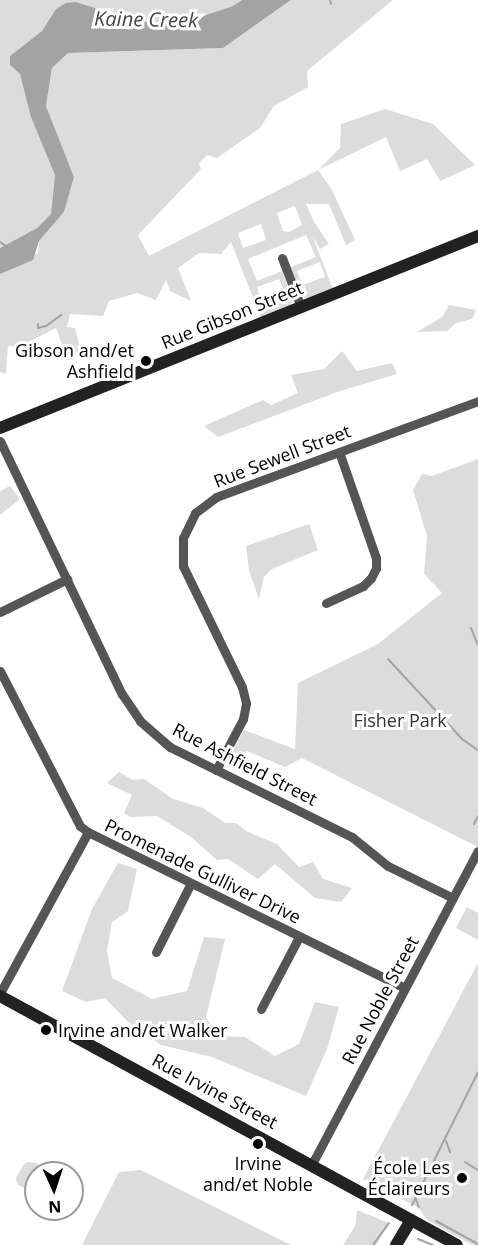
<!DOCTYPE html>
<meta charset="utf-8">
<style>
body{margin:0}
#map{position:relative;width:478px;height:1245px;overflow:hidden;background:#fff;font-family:"Open Sans",sans-serif}
div>[style]{position:absolute}
[style*='--x']{left:calc(var(--x)*1px);top:calc(var(--y)*1px);width:calc(var(--w)*1px);rotate:calc(var(--a)*1deg)}
.green>*{inset:0;background:#dcdcdc}
.water>*{inset:0;background:#a3a3a3}
.stream>*{height:2px;margin:-1px;padding:0 1px;transform-origin:1px;border-radius:1px;background:#a3a3a3}
.street>*{height:9px;margin:-4.5px;padding:0 4.5px;transform-origin:4.5px;border-radius:4.5px;background:#555}
.secondary>*{height:12px;margin:-6px;padding:0 6px;transform-origin:6px;border-radius:6px;background:#222}
.dots>*{width:16px;height:16px;translate:-50% -50%;box-sizing:border-box;border:3px solid #fff;border-radius:50%}
span{translate:-50% -50%;white-space:nowrap;text-align:center;line-height:1.15;-webkit-text-stroke:6px #fff;paint-order:stroke}
.street-label{font-size:18px;color:#000}
.poi-label{font-size:18px;color:#000}
.right{translate:-100% -50%;text-align:right}
.left{translate:0 -50%;text-align:left}
.park-label{font-size:18px;color:#333}
.water-label{font-size:20px;color:#444;font-style:italic}
.north{position:absolute;left:24px;top:1161px;width:60px;height:60px;box-sizing:border-box;background:#fff;border:2px solid #999;border-radius:50%;rotate:177deg;font-size:16px;font-weight:700;line-height:24px;text-align:center;color:#000}
.north::after{content:'';display:block;margin:auto;width:21px;height:27px;background:#000;clip-path:polygon(50% 0,100% 100%,50% 72%,0 100%)}
</style>
<div id="map">
<div class="green">
<i style="clip-path:polygon(0 0,242px 0,233px 6px,188px 21px,162px 23px,136px 21px,76px 2px,56px 9px,42px 31px,10px 57px,10px 65px,20px 74px,55px 175px,51px 214px,37px 228px,0 248px)"></i>
<i style="clip-path:polygon(evenodd,291px 0,393px 0,307px 71px,308px 87px,274px 106px,260px 128px,217px 158px,207px 155px,199px 163px,201px 169px,138px 235px,149px 256px,318px 170px,340px 148px,341px 124px,385px 109px,433px 124px,475px 165px,440px 181px,427px 159px,400px 171px,386px 137px,318px 170px,332px 190px,355px 240px,346px 245px,329px 204px,306px 204px,313px 220px,329px 244px,320px 249px,312px 235px,333px 289px,308px 299px,302px 296px,291px 267px,316px 257px,306px 235px,248px 259px,257px 281px,282px 271px,293px 300px,290px 306px,261px 318px,231px 242px,221px 254px,199px 253px,178px 268px,191px 301px,170px 291px,166px 280px,156px 300px,137px 293px,109px 301px,103px 316px,70px 314px,67px 327px,75px 328px,81px 351px,70px 356px,64px 350px,56px 328px,18px 347px,8px 346px,6px 374px,0 372px,0 274px,38px 253px,39px 241px,64px 212px,74px 177px,46px 106px,52px 68px,68px 53px,223px 48px,291px 0,295px 206px,302px 225px,289px 232px,283px 231px,277px 213px,295px 206px,291px 0,261px 224px,266px 240px,243px 248px,238px 233px,261px 224px,291px 0,320px 262px,325px 277px,302px 285px,297px 271px,320px 262px,291px 0,279px 279px,285px 293px,262px 301px,257px 287px,279px 279px)"></i>
<i style="clip-path:polygon(449px 305px,476px 310px,472px 319px,456px 323px,447px 331px,417px 332px,442px 317px)"></i>
<i style="clip-path:polygon(342px 351px,357px 371px,392px 363px,397px 374px,340px 391px,218px 437px,204px 426px,263px 400px,271px 405px,298px 393px,291px 375px,324px 369px)"></i>
<i style="clip-path:polygon(478px 459px,478px 847px,302px 758px,285px 767px,247px 751px,235px 768px,226px 764px,244px 730px,295px 749px,298px 683px,378px 644px,442px 593px,424px 574px,427px 536px,413px 490px,422px 474px,432px 476px)"></i>
<i style="clip-path:polygon(10px 486px,20px 499px,0 515px,0 491px)"></i>
<i style="clip-path:polygon(309px 524px,318px 550px,272px 569px,264px 577px,259px 599px,249px 571px,246px 546px)"></i>
<i style="clip-path:polygon(119px 772px,133px 780px,144px 779px,173px 799px,203px 808px,225px 823px,236px 823px,248px 832px,277px 844px,299px 867px,313px 862px,323px 879px,352px 888px,341px 902px,315px 898px,275px 864px,258px 879px,228px 859px,217px 860px,191px 837px,157px 816px,130px 817px,124px 813px,132px 795px,107px 783px)"></i>
<i style="clip-path:polygon(118px 863px,137px 869px,128px 911px,112px 922px,107px 951px,112px 978px,152px 999px,187px 991px,204px 937px,225px 939px,206px 1017px,217px 1036px,245px 1037px,275px 1056px,299px 1044px,315px 1002px,339px 1007px,327px 1049px,306px 1096px,212px 1057px,161px 1045px,127px 1021px,105px 998px,86px 1002px,62px 991px,92px 909px)"></i>
<i style="clip-path:polygon(467px 907px,478px 913px,478px 940px,456px 928px)"></i>
<i style="clip-path:polygon(478px 963px,478px 1245px,472px 1245px,427px 1220px,419px 1208px,363px 1179px)"></i>
<i style="clip-path:polygon(28px 1162px,36px 1163px,54px 1173px,36px 1173px,36px 1195px,17px 1184px,16px 1178px,24px 1164px)"></i>
<i style="clip-path:polygon(141px 1170px,291px 1245px,82px 1245px,119px 1172px)"></i>
<i style="clip-path:polygon(357px 1210px,389px 1223px,376px 1245px,343px 1245px,355px 1226px)"></i>
</div>
<div class="water">
<i style="clip-path:polygon(242px 0,291px 0,223px 48px,68px 53px,52px 68px,46px 106px,74px 177px,64px 212px,39px 241px,33px 260px,0 274px,0 248px,37px 228px,51px 214px,55px 175px,31px 117px,20px 74px,10px 65px,10px 56px,42px 31px,56px 9px,66px 3px,76px 2px,136px 21px,162px 23px,188px 21px,233px 6px)"></i>
</div>
<div class="stream">
<i style="--x:330;--y:0;--w:4;--a:76"></i>
<i style="--x:0;--y:242;--w:7;--a:34"></i>
<i style="--x:38;--y:324;--w:4;--a:90"></i>
<i style="--x:38;--y:328;--w:8;--a:-14"></i>
<i style="--x:46;--y:326;--w:19;--a:-36"></i>
<i style="--x:471;--y:628;--w:18;--a:68"></i>
<i style="--x:388;--y:659;--w:109;--a:47.2"></i>
<i style="--x:462;--y:739;--w:19;--a:35"></i>
<i style="--x:474;--y:824;--w:9;--a:-63"></i>
<i style="--x:446;--y:1141;--w:12;--a:70"></i>
<i style="--x:465;--y:1162;--w:15;--a:32"></i>
<i style="--x:416;--y:1199;--w:9;--a:72"></i>
<i style="--x:412;--y:1205;--w:148;--a:-63.6"></i>
<i style="--x:436;--y:1221;--w:48;--a:28.7"></i>
<i style="--x:418;--y:1239;--w:16;--a:22"></i>
<i style="--x:373;--y:1245;--w:27;--a:-54"></i>
</div>
<div class="street">
<i style="--x:282;--y:258;--w:53;--a:68.8"></i>
<i style="--x:0;--y:441;--w:281;--a:64.3"></i>
<i style="--x:122;--y:694;--w:32;--a:56"></i>
<i style="--x:140;--y:721;--w:40;--a:41"></i>
<i style="--x:170;--y:747;--w:203;--a:26.3"></i>
<i style="--x:352;--y:837;--w:46;--a:38.9"></i>
<i style="--x:388;--y:866;--w:72;--a:26.2"></i>
<i style="--x:326;--y:603;--w:41;--a:-24.7"></i>
<i style="--x:363;--y:586;--w:11;--a:-45"></i>
<i style="--x:371;--y:578;--w:11;--a:-63"></i>
<i style="--x:376;--y:568;--w:10;--a:-90"></i>
<i style="--x:376;--y:558;--w:112;--a:-109.2"></i>
<i style="--x:0;--y:612;--w:75;--a:-26.2"></i>
<i style="--x:0;--y:671;--w:174;--a:62.7"></i>
<i style="--x:80;--y:826;--w:10;--a:37"></i>
<i style="--x:88;--y:832;--w:353;--a:26.2"></i>
<i style="--x:216;--y:770;--w:58;--a:-62.1"></i>
<i style="--x:243;--y:719;--w:16;--a:-79"></i>
<i style="--x:246;--y:703;--w:16;--a:-104"></i>
<i style="--x:242;--y:687;--w:135;--a:-116"></i>
<i style="--x:183;--y:566;--w:28;--a:-90"></i>
<i style="--x:183;--y:538;--w:28;--a:-64"></i>
<i style="--x:195;--y:513;--w:26;--a:-37"></i>
<i style="--x:216;--y:497;--w:279;--a:-20.1"></i>
<i style="--x:156;--y:952;--w:77;--a:-63.1"></i>
<i style="--x:0;--y:993;--w:183;--a:-61.3"></i>
<i style="--x:261;--y:1009;--w:81;--a:-62.2"></i>
<i style="--x:312;--y:1164;--w:354;--a:-62.1"></i>
</div>
<div class="secondary">
<i style="--x:0;--y:428;--w:515;--a:-21.88"></i>
<i style="--x:0;--y:996;--w:520;--a:28.58"></i>
<i style="--x:396;--y:1245;--w:29;--a:-59"></i>
</div>
<div class="dots">
<i style="left:146px;top:361px;background:#000"></i>
<i style="left:46px;top:1030px;background:#000"></i>
<i style="left:258px;top:1144px;background:#000"></i>
<i style="left:462px;top:1178px;background:#000"></i>
</div>
<div class="street-label">
<span style="left:232px;top:315px;rotate:-22deg">Rue Gibson Street</span>
<span style="left:282px;top:456px;rotate:-21deg">Rue Sewell Street</span>
<span style="left:245px;top:764px;rotate:27deg">Rue Ashfield Street</span>
<span style="left:203px;top:871px;rotate:26deg">Promenade Gulliver Drive</span>
<span style="left:380px;top:1000px;rotate:-62deg">Rue Noble Street</span>
<span style="left:215px;top:1091px;rotate:28deg">Rue Irvine Street</span>
</div>
<div class="poi-label">
<span class="right" style="left:134px;top:361px">Gibson and/et<br>Ashfield</span>
<span class="left" style="left:58px;top:1030px">Irvine and/et Walker</span>
<span style="left:258px;top:1174px">Irvine<br>and/et Noble</span>
<span class="right" style="left:450px;top:1178px">École Les<br>Éclaireurs</span>
</div>
<div class="park-label">
<span style="left:400px;top:720px">Fisher Park</span>
</div>
<div class="water-label">
<span style="left:146px;top:19px;rotate:1deg">Kaine Creek</span>
</div>
<div class="north">N</div>
</div>
